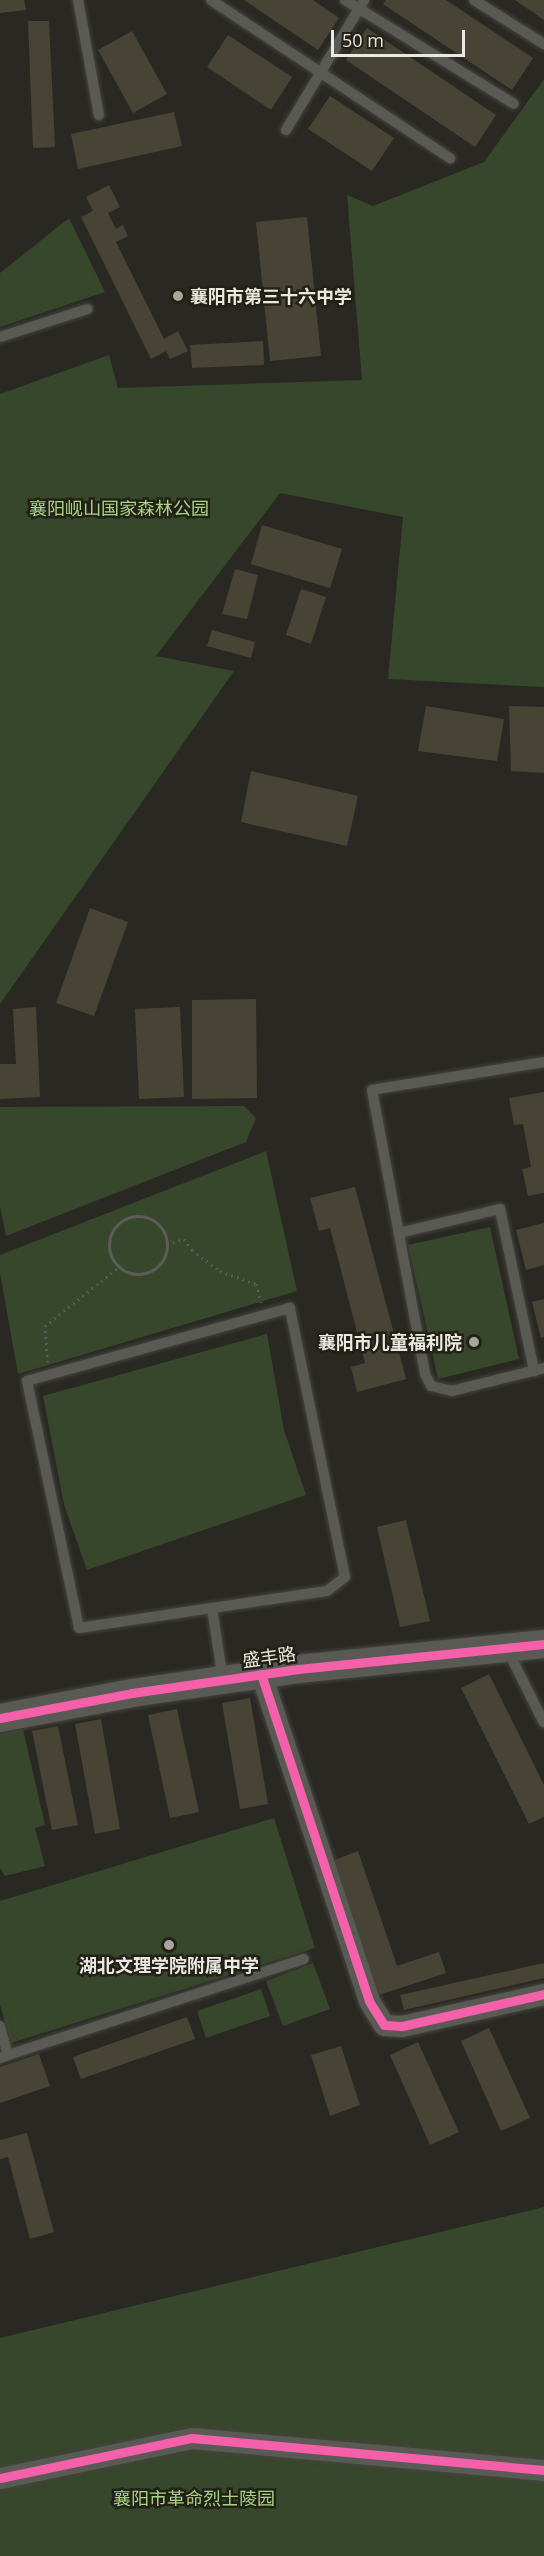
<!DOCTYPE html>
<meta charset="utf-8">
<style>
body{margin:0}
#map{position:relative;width:544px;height:2556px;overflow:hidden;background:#292823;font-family:"Open Sans","Noto Sans SC",sans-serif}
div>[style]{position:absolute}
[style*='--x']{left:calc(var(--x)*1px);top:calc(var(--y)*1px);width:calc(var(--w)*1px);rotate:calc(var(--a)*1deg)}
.green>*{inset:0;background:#37472b}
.building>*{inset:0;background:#484435}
.path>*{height:3px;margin-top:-1.5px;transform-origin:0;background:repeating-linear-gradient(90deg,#5c5b58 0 1.5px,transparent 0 6px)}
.path>.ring{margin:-1.5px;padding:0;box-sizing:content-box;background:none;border:3px solid #5c5b58;border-radius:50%}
.roads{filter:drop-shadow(0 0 2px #45443f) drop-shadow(0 0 2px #45443f)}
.lane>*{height:10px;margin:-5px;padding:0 5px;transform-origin:5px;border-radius:5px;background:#5a5a55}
.street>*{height:21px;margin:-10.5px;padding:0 10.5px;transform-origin:10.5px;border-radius:10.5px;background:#5a5a55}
.secondary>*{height:28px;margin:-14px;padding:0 14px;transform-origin:14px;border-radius:14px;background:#5a5a55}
.cycleway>*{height:9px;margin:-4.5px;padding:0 4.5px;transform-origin:4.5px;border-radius:4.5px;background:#f560ab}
.dots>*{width:16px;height:16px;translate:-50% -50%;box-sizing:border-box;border:3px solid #232116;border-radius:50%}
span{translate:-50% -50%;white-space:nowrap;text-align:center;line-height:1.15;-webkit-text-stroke:5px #232116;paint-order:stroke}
.poi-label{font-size:18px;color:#e9e8e1;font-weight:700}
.left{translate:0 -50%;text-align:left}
.right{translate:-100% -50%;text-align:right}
.park-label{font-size:18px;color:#a6d486}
.street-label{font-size:18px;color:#e9e8e1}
.scale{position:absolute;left:331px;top:30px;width:134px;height:27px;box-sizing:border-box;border:3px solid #e9e8e1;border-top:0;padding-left:8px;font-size:18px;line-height:21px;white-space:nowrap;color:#e9e8e1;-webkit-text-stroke:4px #232116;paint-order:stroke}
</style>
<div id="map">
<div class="green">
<i style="clip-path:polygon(544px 79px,544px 687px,388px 679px,403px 517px,280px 493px,156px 656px,234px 671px,0 1004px,0 394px,109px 355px,118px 388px,362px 380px,347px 195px,373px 206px,484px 162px)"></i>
<i style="clip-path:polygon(69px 218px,105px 292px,0 327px,0 273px)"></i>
<i style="clip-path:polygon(244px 1106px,256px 1118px,246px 1142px,6px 1236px,0 1207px,0 1107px)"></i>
<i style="clip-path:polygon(266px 1151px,297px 1291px,18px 1374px,0 1273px,0 1255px)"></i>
<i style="clip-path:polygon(490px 1227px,519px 1359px,438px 1379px,408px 1245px)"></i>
<i style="clip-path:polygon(267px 1334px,284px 1430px,306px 1495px,87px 1570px,64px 1505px,43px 1396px)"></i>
<i style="clip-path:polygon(23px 1729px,45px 1825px,35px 1828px,45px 1866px,5px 1876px,0 1868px,0 1734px)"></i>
<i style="clip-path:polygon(274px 1818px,315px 1948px,11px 2043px,0 2005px,0 1901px)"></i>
<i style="clip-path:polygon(313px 1963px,330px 2009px,283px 2026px,266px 1981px)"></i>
<i style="clip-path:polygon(261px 1989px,270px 2016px,206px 2038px,197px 2011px)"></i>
<i style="clip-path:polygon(544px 2207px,544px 2556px,0 2556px,0 2338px)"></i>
</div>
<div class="building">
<i style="clip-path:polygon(0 0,24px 0,26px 10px,0 13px)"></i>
<i style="clip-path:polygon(244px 0,313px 0,339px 18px,318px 50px)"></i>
<i style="clip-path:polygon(386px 0,446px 0,533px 58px,512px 90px,383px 4px)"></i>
<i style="clip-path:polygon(515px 0,544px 0,544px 20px)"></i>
<i style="clip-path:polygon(28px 21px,49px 21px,55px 147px,33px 148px)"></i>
<i style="clip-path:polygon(367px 28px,496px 115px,475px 147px,346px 60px)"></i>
<i style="clip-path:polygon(132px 31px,167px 94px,133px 113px,98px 50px)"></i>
<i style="clip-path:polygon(228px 35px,292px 77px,271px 110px,207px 67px)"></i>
<i style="clip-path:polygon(330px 96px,394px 138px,372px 171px,308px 129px)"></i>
<i style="clip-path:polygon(174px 112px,182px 146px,78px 169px,71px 134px)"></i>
<i style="clip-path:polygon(109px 185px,120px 207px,108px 213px,116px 229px,123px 225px,128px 236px,116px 242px,164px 339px,178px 331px,188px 351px,170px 359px,166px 351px,151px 359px,81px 217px,93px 211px,86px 197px)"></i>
<i style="clip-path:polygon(307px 217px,321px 356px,270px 361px,256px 222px)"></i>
<i style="clip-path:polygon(263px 341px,264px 365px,192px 368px,190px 345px)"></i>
<i style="clip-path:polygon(262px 525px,342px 549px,330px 588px,251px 564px)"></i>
<i style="clip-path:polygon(235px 569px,258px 575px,247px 619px,222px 614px)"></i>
<i style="clip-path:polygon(301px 589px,326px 597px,311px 644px,286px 635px)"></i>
<i style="clip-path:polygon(212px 630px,255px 642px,251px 658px,207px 646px)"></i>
<i style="clip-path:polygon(426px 706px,504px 719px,497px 761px,418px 751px)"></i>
<i style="clip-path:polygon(509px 706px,544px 707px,544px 773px,511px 771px)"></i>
<i style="clip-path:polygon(251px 771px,358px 796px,347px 846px,241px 822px)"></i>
<i style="clip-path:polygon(90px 908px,128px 922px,94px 1016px,56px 1003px)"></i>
<i style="clip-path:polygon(256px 999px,257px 1098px,192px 1099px,192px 1000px)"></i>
<i style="clip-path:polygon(36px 1007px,40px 1097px,0 1099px,0 1064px,16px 1064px,13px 1009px)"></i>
<i style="clip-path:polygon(180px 1007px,184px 1097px,139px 1099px,135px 1009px)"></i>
<i style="clip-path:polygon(544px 1092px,544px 1193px,528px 1196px,522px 1169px,531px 1167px,523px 1124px,514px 1125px,509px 1098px)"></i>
<i style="clip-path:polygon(355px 1187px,406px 1379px,357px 1392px,351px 1367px,365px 1363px,330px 1228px,319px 1231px,310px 1198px)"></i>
<i style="clip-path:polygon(544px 1223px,544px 1265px,526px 1270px,516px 1230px)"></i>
<i style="clip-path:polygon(544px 1299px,544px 1337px,541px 1338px,532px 1302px)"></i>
<i style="clip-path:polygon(406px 1520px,430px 1621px,400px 1627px,377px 1527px)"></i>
<i style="clip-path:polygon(489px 1674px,544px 1785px,544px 1817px,529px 1824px,461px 1688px)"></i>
<i style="clip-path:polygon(250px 1698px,268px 1804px,240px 1809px,222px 1703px)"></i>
<i style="clip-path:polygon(177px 1709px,199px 1812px,170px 1818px,148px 1715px)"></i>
<i style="clip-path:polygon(101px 1719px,120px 1829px,95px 1834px,75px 1724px)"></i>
<i style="clip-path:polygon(58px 1726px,78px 1825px,52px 1830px,32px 1731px)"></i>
<i style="clip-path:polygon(358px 1851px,397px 1966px,439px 1952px,446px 1973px,376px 1996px,327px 1863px)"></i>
<i style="clip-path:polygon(544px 1963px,544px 1978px,404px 2010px,400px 1995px)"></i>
<i style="clip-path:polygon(187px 2017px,195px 2039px,81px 2079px,73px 2057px)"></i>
<i style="clip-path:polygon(489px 2028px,530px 2118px,501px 2131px,461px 2041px)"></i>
<i style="clip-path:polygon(418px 2042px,459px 2132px,430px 2145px,390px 2055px)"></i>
<i style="clip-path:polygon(341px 2046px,360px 2105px,330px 2116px,311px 2055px)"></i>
<i style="clip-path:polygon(39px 2054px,50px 2086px,0 2103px,0 2067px)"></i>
<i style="clip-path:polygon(27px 2133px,54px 2232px,30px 2239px,8px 2157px,0 2159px,0 2140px)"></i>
</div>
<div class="path">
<i class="ring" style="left:109px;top:1216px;width:55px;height:55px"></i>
<i style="--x:167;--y:1244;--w:18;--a:-16"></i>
<i style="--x:184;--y:1239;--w:14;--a:54"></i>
<i style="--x:192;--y:1250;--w:35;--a:37"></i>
<i style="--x:220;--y:1271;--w:38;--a:20"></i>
<i style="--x:256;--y:1284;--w:19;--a:74"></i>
<i style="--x:48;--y:1362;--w:36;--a:-95"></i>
<i style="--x:45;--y:1326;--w:95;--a:-38.6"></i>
</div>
<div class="roads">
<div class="lane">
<i style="--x:78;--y:0;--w:117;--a:79.7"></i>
<i style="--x:211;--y:0;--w:287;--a:33.5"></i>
<i style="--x:345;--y:0;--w:198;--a:31.6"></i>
<i style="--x:474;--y:0;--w:83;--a:32.2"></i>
<i style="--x:286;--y:130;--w:152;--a:-59"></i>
<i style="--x:0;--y:337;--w:92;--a:-17.7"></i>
<i style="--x:544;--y:1062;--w:174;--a:170.8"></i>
<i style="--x:372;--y:1090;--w:289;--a:79.4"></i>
<i style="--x:425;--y:1374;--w:13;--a:63"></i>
<i style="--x:431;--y:1386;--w:22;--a:13"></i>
<i style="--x:452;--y:1391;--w:95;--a:-14"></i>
<i style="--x:399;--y:1233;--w:104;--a:-13.4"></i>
<i style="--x:500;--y:1209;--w:166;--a:78.1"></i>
<i style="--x:212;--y:1608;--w:116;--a:-8.4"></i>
<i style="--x:327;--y:1591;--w:23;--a:-38"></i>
<i style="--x:345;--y:1577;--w:275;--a:-101.6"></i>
<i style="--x:290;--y:1308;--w:273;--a:164.5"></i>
<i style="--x:27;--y:1381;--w:252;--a:78.1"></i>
<i style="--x:79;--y:1628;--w:134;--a:-8.6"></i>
<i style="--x:212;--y:1608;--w:73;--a:81.3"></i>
<i style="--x:508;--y:1651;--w:80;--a:63.4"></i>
<i style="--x:0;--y:2026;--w:30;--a:75"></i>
<i style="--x:8;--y:2055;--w:9;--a:159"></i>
<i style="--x:8;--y:2055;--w:311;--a:-18"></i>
</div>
<div class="street">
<i style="--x:261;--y:1674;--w:344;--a:71.7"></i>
<i style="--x:369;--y:2001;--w:28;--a:58"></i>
<i style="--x:384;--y:2025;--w:18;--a:3"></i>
<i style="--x:402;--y:2026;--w:146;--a:-12.7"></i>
<i style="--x:0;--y:2478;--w:196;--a:-11.8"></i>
<i style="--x:192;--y:2438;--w:353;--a:5.2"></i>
</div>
<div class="secondary">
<i style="--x:0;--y:1718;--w:134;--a:-10.7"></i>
<i style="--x:132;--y:1693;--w:168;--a:-8.2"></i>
<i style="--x:298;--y:1669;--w:247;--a:-5.8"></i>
</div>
</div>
<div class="cycleway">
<i style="--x:261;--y:1674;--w:344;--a:71.7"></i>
<i style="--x:369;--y:2001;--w:28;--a:58"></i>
<i style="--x:384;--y:2025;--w:18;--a:3"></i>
<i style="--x:402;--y:2026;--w:146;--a:-12.7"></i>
<i style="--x:0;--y:1718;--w:134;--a:-10.7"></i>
<i style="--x:132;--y:1693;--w:168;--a:-8.2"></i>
<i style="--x:298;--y:1669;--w:247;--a:-5.8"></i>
<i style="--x:0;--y:2478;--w:196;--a:-11.8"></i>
<i style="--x:192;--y:2438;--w:353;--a:5.2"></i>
</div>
<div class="dots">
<i style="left:178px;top:296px;background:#a6a59e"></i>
<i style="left:474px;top:1342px;background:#a6a59e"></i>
<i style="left:169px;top:1945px;background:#a6a59e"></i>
</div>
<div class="poi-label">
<span class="left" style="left:190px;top:296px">襄阳市第三十六中学</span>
<span class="right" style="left:462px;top:1342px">襄阳市儿童福利院</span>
<span style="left:169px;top:1965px">湖北文理学院附属中学</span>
</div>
<div class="park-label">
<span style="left:119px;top:508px">襄阳岘山国家森林公园</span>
<span style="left:194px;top:2498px">襄阳市革命烈士陵园</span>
</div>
<div class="street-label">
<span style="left:269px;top:1657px;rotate:-8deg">盛丰路</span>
</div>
<div class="scale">50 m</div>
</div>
